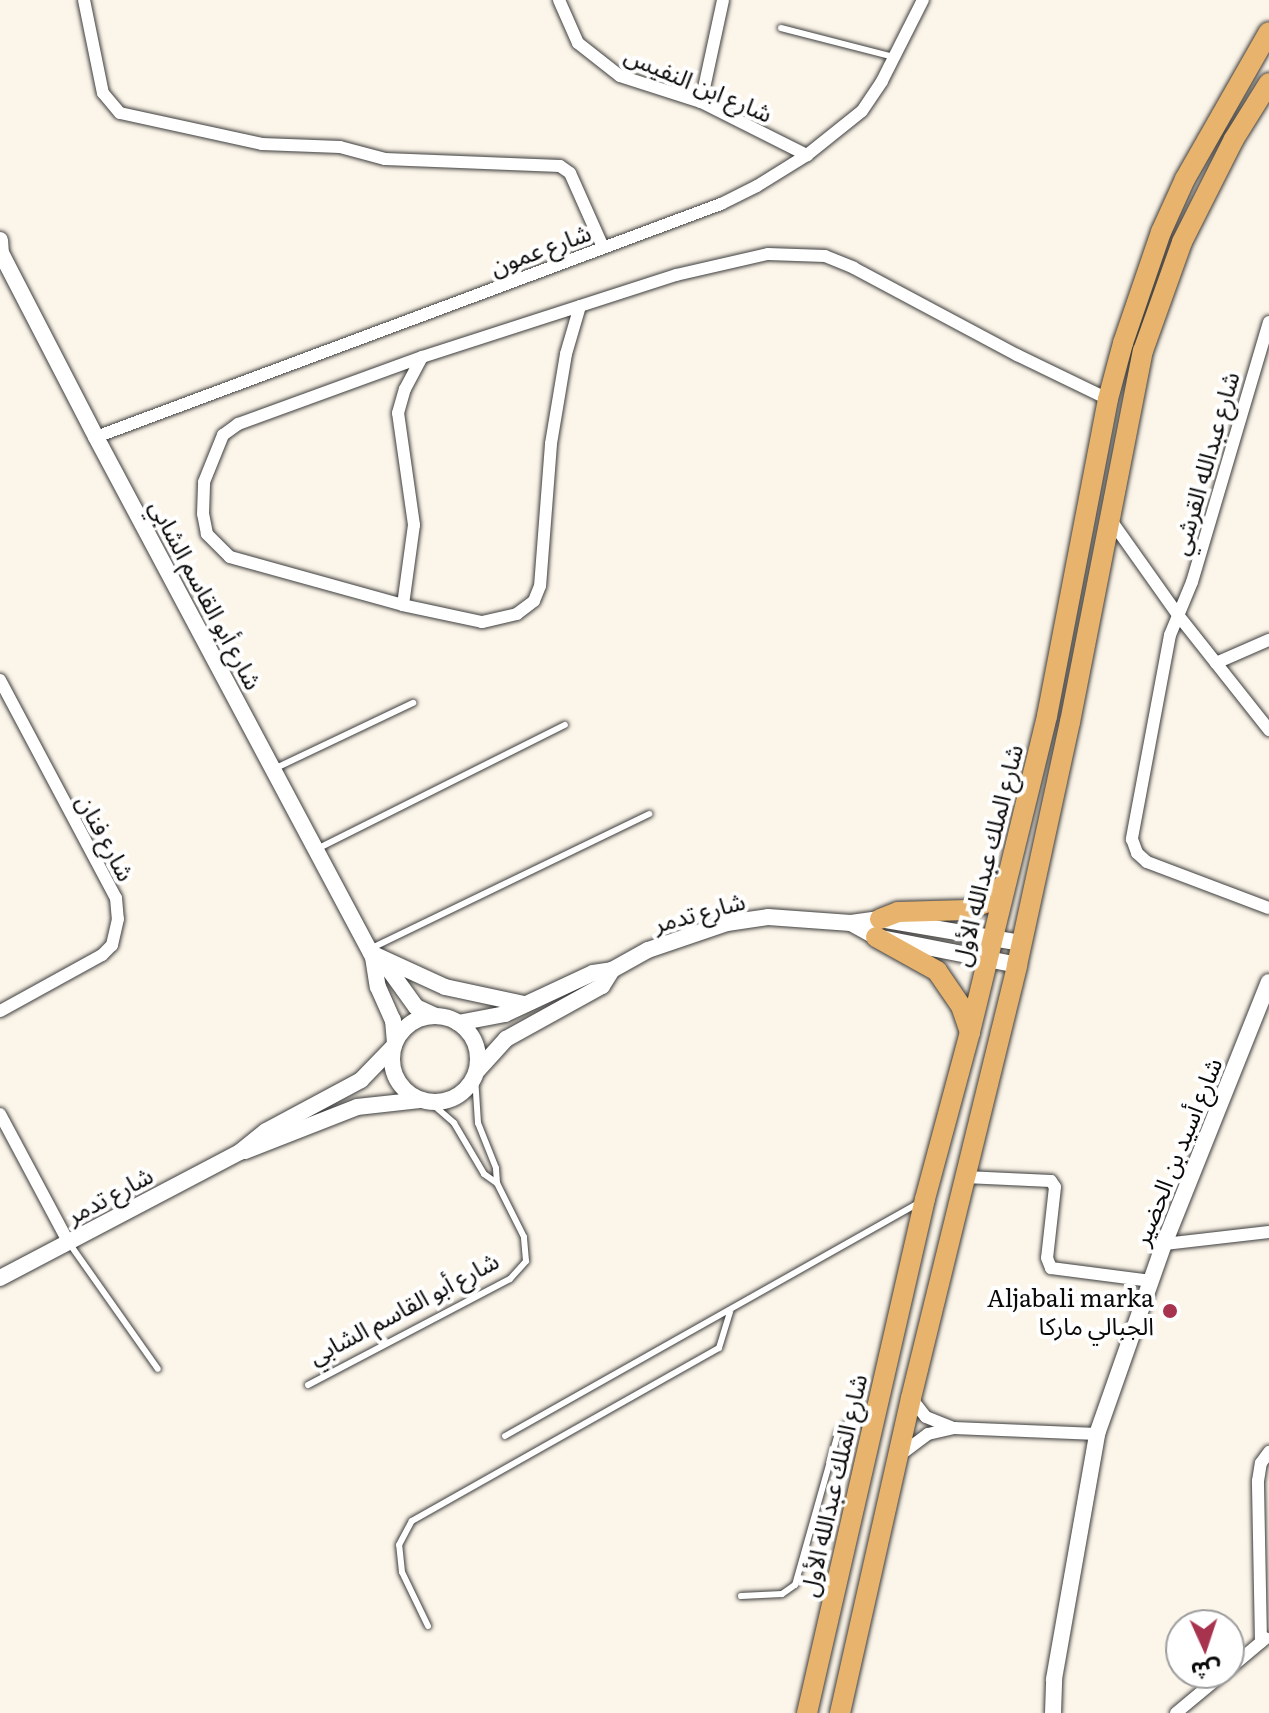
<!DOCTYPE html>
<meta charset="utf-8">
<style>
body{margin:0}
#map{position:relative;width:1269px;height:1713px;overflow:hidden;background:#fcf5e9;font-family:Literata,"Noto Sans Arabic",serif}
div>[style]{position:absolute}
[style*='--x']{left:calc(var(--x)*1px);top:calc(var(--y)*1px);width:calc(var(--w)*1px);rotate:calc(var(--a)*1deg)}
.roads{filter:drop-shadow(0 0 2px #3d3d3d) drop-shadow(0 0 2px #3d3d3d)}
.service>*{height:6px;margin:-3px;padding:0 3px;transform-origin:3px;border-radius:3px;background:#fff}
.minor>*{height:12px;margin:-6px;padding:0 6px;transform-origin:6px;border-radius:6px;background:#fff}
.tertiary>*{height:16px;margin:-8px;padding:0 8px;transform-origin:8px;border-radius:8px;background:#fff}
.tertiary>.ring{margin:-8px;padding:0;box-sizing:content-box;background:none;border:16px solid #fff;border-radius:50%}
.primary>*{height:20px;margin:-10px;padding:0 10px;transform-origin:10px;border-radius:10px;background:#e8b46d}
.dots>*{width:22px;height:22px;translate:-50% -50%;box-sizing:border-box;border:4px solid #fff;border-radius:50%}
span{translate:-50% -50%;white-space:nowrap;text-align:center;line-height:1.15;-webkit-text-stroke:8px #fff;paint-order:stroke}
.street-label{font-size:24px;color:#0a0a0a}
.poi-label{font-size:24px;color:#0a0a0a}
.right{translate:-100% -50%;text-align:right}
.north{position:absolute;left:1165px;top:1609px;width:80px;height:80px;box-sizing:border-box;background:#fff;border:2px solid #9d9d9d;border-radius:50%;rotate:177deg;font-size:22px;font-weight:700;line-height:32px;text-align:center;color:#0a0a0a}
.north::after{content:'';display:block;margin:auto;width:28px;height:36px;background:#a8334e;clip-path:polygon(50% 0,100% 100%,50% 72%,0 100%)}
</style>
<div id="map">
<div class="roads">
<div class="service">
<i style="--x:781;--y:28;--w:117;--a:14.4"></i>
<i style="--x:276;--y:768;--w:152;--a:-25.4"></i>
<i style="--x:319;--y:848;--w:275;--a:-26.6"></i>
<i style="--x:372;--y:948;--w:308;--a:-25.8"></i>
<i style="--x:430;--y:1102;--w:32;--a:41"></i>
<i style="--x:454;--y:1123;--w:59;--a:59.5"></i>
<i style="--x:484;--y:1174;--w:16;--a:35"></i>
<i style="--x:69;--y:1243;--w:154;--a:54.8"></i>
<i style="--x:308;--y:1385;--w:228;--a:-27.7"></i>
<i style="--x:510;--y:1279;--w:24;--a:-48"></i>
<i style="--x:526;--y:1261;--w:24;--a:-95"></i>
<i style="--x:524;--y:1237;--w:60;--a:-116.6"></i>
<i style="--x:497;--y:1183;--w:15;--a:-94"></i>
<i style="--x:496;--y:1168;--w:48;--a:-111.8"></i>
<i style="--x:478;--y:1123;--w:46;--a:-93.7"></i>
<i style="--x:505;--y:1436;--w:474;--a:-29.4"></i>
<i style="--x:741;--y:1596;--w:41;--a:-2.8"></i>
<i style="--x:782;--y:1594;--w:16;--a:-35"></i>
<i style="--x:795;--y:1585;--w:158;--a:-74.2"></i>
<i style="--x:838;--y:1433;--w:13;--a:-45"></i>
<i style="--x:847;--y:1424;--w:22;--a:-5"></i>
<i style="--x:428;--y:1626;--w:60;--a:-115.7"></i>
<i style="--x:402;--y:1572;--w:27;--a:-96"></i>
<i style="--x:399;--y:1545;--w:27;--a:-62"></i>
<i style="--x:412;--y:1521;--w:352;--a:-29.4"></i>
<i style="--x:719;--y:1348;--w:38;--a:-73"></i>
</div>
<div class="minor">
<i style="--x:84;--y:0;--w:95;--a:78.5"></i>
<i style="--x:103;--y:93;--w:26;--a:50"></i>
<i style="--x:120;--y:113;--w:145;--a:12.3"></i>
<i style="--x:262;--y:144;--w:78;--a:2.2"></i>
<i style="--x:340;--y:147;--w:47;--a:14.9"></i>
<i style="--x:385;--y:159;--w:175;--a:2.3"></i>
<i style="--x:560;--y:166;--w:12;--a:35"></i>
<i style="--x:570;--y:173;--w:81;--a:66"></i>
<i style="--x:559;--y:0;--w:47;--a:66.2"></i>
<i style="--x:578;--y:43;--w:53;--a:38.2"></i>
<i style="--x:620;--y:76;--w:85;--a:17.8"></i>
<i style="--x:701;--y:102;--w:119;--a:26.6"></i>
<i style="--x:701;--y:102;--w:104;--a:-77.8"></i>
<i style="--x:580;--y:306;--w:50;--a:106.3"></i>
<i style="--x:566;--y:354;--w:91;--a:99.5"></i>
<i style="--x:551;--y:444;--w:142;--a:94.4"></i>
<i style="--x:540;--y:586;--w:16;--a:112"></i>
<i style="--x:534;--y:601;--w:21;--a:143"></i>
<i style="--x:517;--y:614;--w:36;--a:167"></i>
<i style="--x:482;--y:622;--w:81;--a:-167.9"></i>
<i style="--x:403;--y:605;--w:180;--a:-164.5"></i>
<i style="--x:230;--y:557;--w:33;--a:-135"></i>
<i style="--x:207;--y:534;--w:20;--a:-101"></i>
<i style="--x:203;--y:514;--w:32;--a:-88"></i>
<i style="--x:204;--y:482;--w:51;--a:-68"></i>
<i style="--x:223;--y:435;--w:19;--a:-36"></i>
<i style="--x:238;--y:424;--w:196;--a:-20"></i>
<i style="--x:422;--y:357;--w:267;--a:-17.9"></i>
<i style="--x:676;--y:275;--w:94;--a:-12.9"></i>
<i style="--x:768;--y:254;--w:57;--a:2"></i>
<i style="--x:825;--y:256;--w:31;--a:22"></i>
<i style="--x:854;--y:268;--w:185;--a:28.1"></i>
<i style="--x:1017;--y:355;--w:101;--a:25.8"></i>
<i style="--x:1269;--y:322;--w:271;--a:106.5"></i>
<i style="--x:1192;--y:582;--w:57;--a:112.5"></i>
<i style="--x:1170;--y:635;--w:208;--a:100.6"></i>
<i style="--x:1132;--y:839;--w:15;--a:70"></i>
<i style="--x:1137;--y:853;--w:13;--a:42"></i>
<i style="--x:1147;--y:862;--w:130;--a:20.7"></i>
<i style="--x:96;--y:437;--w:667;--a:-20.45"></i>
<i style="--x:721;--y:204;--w:40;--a:-26.6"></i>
<i style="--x:757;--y:186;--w:59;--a:-31.8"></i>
<i style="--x:807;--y:155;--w:70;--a:-38.7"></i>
<i style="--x:862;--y:111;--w:36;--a:-56"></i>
<i style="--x:882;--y:81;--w:91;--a:-63.2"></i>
<i style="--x:1110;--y:519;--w:118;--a:54.7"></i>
<i style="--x:1178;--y:615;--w:147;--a:51.6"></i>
<i style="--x:403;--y:605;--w:81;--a:-82.2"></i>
<i style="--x:414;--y:525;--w:113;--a:-98.1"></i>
<i style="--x:398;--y:413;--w:25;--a:-74"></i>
<i style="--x:405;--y:389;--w:36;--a:-62"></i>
<i style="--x:1216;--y:663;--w:58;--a:-23.5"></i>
<i style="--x:0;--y:680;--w:247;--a:62"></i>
<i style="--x:116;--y:898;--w:21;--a:85"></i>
<i style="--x:118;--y:919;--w:27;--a:103"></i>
<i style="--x:112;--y:945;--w:14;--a:135"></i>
<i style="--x:102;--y:955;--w:116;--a:151.2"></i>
<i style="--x:0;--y:1114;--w:146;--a:61.9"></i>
<i style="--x:965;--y:1177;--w:86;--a:2.7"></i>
<i style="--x:1051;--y:1181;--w:7;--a:56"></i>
<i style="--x:1055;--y:1187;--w:71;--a:96.4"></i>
<i style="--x:1047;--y:1258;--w:11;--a:68"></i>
<i style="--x:1051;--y:1268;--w:101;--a:7.4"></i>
<i style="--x:1164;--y:1244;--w:106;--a:-6.5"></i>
<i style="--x:911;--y:1398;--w:24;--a:52"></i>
<i style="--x:926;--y:1417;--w:27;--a:22"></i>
<i style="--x:900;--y:1455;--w:35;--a:-37"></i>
<i style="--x:928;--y:1434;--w:27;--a:-13"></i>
<i style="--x:954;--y:1428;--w:143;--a:2.4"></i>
<i style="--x:1261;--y:1642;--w:161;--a:-91.1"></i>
<i style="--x:1258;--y:1481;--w:18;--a:-81"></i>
<i style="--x:1261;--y:1463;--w:14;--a:-54"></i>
<i style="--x:1229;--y:1669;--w:48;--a:-40"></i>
<i style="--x:1176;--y:1713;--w:62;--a:-39.8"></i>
</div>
<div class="tertiary">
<i style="--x:0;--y:240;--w:13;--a:86"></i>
<i style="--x:1;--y:253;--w:207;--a:62.7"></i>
<i style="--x:96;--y:437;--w:589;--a:61.96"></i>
<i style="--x:373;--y:957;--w:30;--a:81"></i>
<i style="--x:378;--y:987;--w:36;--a:66"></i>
<i style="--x:393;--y:1020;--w:23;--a:85"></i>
<i style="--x:851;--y:923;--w:29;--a:29"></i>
<i style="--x:876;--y:937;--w:144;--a:11.2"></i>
<i style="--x:371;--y:953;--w:81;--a:24.7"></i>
<i style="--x:445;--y:987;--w:81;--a:12.1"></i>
<i style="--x:385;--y:964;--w:53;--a:54.2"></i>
<i style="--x:416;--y:1007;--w:21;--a:25"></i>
<i class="ring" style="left:392px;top:1016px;width:70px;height:70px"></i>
<i style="--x:458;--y:1023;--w:48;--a:-10.8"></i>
<i style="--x:505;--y:1014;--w:97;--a:-25"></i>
<i style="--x:593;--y:973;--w:19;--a:-9"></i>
<i style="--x:612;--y:970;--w:41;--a:-29.1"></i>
<i style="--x:648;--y:950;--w:83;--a:-18.9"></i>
<i style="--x:727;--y:923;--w:41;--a:-8.3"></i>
<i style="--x:768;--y:917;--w:83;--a:4.1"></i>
<i style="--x:851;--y:923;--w:29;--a:-8"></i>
<i style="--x:880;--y:919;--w:144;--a:9.6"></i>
<i style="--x:478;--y:1070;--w:42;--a:-47.9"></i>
<i style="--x:506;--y:1039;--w:110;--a:-28.9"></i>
<i style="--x:602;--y:986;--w:19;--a:-58"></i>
<i style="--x:245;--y:1151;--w:120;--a:-21.4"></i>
<i style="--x:357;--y:1107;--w:63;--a:-6.3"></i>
<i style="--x:0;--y:1278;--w:271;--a:-27.7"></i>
<i style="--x:240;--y:1152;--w:33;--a:-39"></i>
<i style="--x:266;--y:1131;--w:108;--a:-28.2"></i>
<i style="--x:361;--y:1080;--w:47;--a:-45.9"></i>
<i style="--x:1053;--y:1713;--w:34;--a:-88"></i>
<i style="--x:1054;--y:1679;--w:249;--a:-80"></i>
<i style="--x:1097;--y:1434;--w:201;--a:-70.6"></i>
<i style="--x:1164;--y:1244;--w:282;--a:-68.2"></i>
</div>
<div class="primary">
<i style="--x:880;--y:919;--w:19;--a:-21"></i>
<i style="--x:898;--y:912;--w:69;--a:-1.7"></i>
<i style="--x:967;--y:910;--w:19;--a:-21"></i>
<i style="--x:985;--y:903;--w:30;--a:-45"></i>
<i style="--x:876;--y:937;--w:70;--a:29.1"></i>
<i style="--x:937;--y:971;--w:42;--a:55.6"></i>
<i style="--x:961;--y:1006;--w:28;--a:71"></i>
<i style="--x:807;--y:1713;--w:527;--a:-77.07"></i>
<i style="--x:925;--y:1199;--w:173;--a:-74.9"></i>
<i style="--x:970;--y:1032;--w:325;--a:-76.3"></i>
<i style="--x:1047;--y:716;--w:323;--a:-79.1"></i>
<i style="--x:1108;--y:399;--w:58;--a:-75"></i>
<i style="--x:1123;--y:343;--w:117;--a:-71.1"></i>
<i style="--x:1161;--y:232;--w:58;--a:-65.6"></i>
<i style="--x:1185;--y:179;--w:169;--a:-60.3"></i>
<i style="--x:840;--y:1713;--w:323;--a:-77.3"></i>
<i style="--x:911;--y:1398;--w:446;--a:-76.2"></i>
<i style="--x:1017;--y:965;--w:249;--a:-77.7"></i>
<i style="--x:1070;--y:722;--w:378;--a:-78.9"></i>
<i style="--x:1143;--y:351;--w:116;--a:-70.3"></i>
<i style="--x:1182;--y:242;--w:115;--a:-63.2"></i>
<i style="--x:1234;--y:139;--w:66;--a:-58"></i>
</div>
</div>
<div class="dots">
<i style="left:1170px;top:1311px;background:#a8334e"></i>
</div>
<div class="street-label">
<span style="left:699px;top:83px;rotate:23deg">شارع ابن النفيس</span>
<span style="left:540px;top:248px;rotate:-20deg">شارع عمون</span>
<span style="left:1204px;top:463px;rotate:-74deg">شارع عبدالله القرشي</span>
<span style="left:207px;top:594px;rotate:62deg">شارع أبو القاسم الشابي</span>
<span style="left:107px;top:837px;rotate:62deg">شارع فنان</span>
<span style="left:986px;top:855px;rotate:-76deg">شارع الملك عبدالله الأول</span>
<span style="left:699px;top:911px;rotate:-15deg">شارع تدمر</span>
<span style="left:1176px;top:1151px;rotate:-68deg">شارع أسيد بن الحضير</span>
<span style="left:109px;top:1194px;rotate:-28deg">شارع تدمر</span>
<span style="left:403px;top:1307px;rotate:-28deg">شارع أبو القاسم الشابي</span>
<span style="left:832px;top:1485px;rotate:-77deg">شارع الملك عبدالله الأول</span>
</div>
<div class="poi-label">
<span class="right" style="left:1154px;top:1311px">Aljabali marka<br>الجبالي ماركا</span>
</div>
<div class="north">ش</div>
</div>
